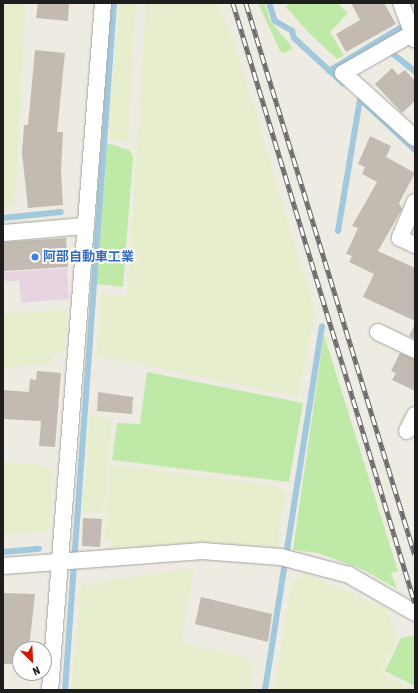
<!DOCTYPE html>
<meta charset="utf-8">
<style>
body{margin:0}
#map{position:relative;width:418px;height:693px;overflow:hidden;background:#eeece2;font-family:"Asap Condensed","Noto Sans JP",sans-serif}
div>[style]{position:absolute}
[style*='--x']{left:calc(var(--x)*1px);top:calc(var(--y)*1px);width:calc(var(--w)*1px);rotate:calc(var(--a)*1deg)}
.industrial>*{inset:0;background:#e7d4e1}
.farmland>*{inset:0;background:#e7eecd}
.grass>*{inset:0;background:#bfe9a7}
.stream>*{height:6px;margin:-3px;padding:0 3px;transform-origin:3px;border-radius:3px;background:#a2c8dd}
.building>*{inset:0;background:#c3bbb2}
.roads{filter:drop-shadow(0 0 1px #a4a4a4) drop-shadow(0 0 1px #a4a4a4)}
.street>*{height:16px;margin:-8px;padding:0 8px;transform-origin:8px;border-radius:8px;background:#fff}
.rail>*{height:4.5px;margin-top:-2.25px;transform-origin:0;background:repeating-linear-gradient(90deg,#fff 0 9px,#6b6b6b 0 18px);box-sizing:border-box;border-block:1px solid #6b6b6b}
.dots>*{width:11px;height:11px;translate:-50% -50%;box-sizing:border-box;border:2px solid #fff;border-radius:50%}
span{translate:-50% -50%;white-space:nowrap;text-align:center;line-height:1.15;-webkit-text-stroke:3.5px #fff;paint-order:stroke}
.shop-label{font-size:13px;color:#366cbe;font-weight:700}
.left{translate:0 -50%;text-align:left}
.frame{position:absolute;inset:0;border:4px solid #1d1d1d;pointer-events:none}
.north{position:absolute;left:12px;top:641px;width:40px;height:40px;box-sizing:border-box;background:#fff;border:1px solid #a5a5a5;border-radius:50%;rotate:156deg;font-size:11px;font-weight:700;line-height:16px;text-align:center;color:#1d1d1d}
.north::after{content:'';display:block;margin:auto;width:14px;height:18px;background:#c91900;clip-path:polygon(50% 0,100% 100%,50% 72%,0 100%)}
</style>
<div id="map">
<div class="industrial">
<i style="clip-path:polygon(67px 268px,69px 299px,21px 303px,19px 281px,5px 281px,4px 272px)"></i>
</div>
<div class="farmland">
<i style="clip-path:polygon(3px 3px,26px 3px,15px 204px,3px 210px)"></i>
<i style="clip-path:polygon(119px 3px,136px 3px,128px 141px,108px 139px)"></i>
<i style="clip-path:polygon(146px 3px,218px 3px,236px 47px,315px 313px,298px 397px,96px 355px,101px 294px,127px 296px)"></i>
<i style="clip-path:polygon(68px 309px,64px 354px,53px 354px,52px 364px,3px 367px,3px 314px)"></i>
<i style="clip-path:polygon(90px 415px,112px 420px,103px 513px,82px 512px)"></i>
<i style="clip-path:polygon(3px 462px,38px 464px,53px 470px,49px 531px,3px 534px)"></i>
<i style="clip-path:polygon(111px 465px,280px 487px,285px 496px,277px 547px,202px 542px,111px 548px,111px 540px,105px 536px)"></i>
<i style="clip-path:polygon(194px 568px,181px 643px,254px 660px,250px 690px,71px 690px,81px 585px)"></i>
<i style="clip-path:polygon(304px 573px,387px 609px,398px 636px,381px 674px,414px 690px,274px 690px,292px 581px,298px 581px)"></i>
</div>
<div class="grass">
<i style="clip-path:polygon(258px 3px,264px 3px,271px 22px,293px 48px,285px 53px,280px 51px)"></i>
<i style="clip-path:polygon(290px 3px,337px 3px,348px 13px,330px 32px,344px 56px,337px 59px,308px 32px,286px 7px)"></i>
<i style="clip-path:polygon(107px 143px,129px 150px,133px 157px,123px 287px,97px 284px)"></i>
<i style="clip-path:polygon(324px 335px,398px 571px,391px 573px,397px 589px,364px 570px,318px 553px,293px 550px)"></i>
<i style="clip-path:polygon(147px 372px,303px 403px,289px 482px,112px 460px,117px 423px,140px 424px)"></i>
<i style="clip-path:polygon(415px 635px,415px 686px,385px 671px,401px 638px)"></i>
</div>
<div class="stream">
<i style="--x:269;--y:3;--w:19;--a:72"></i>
<i style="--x:275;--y:21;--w:20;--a:30"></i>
<i style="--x:292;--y:31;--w:7;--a:74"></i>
<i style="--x:294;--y:38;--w:67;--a:42.6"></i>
<i style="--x:387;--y:49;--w:36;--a:39"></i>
<i style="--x:329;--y:71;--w:92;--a:-31.3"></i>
<i style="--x:360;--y:99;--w:75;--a:42.8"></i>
<i style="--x:3;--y:218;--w:58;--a:-5.9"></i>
<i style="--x:338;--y:231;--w:134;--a:-80.5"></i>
<i style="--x:3;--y:552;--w:36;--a:-5"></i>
<i style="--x:65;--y:690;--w:689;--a:-85.92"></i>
<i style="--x:265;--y:690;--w:368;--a:-81.1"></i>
</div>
<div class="building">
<i style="clip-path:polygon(38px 3px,69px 3px,68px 21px,36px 18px)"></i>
<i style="clip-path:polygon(351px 3px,384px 3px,396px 24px,346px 52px,336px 34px,360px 20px)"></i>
<i style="clip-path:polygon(35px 50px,65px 53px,57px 132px,63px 132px,61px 171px,63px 205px,28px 208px,22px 153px,24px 125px,28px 125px)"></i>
<i style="clip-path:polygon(392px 68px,398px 75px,405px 70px,415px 81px,415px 101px,402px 113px,375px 84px)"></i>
<i style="clip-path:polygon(370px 136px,391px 146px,386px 157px,415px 173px,399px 203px,402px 209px,378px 251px,415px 268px,415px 321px,363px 297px,374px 274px,349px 262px,352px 256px,346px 254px,358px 228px,352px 226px,377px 182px,362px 174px,365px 167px,358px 164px)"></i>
<i style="clip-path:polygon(66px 238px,68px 267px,4px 271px,3px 242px)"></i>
<i style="clip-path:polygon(415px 324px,415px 339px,409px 336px)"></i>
<i style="clip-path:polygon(400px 353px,415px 359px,415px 391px,392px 380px,396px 373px,391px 371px)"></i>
<i style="clip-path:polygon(37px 371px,61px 373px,55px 447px,39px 446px,41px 421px,3px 419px,3px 390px,29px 392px,30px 379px,36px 380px)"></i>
<i style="clip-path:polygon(98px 392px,133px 397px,132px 414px,97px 411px)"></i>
<i style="clip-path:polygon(83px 518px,102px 519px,100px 547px,82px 546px)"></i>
<i style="clip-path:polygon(3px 593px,35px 594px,29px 649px,20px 649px,20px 664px,3px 664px)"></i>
<i style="clip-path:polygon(201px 597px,272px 614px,268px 642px,195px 624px)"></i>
</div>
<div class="roads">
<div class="street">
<i style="--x:401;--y:3;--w:39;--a:69"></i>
<i style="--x:415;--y:32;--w:83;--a:150.3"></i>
<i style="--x:343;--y:73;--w:97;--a:42.1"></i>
<i style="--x:415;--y:202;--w:39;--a:113"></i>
<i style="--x:400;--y:238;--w:17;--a:25"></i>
<i style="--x:3;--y:233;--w:82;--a:-4.9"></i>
<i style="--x:378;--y:332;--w:41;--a:25.9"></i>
<i style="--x:407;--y:431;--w:18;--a:-63"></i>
<i style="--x:3;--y:566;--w:200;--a:-4.3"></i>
<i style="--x:202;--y:551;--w:79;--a:4.3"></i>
<i style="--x:281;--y:557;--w:70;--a:14.8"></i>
<i style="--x:349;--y:575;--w:76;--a:29.9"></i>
<i style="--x:50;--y:690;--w:689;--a:-85.59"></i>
</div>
</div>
<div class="rail">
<i style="--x:233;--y:3;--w:627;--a:73.13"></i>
<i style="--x:246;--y:3;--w:577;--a:72.98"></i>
</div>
<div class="dots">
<i style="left:35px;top:257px;background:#3f7fe0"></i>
</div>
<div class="shop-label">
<span class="left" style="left:43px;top:257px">阿部自動車工業</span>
</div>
<div class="frame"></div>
<div class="north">N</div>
</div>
